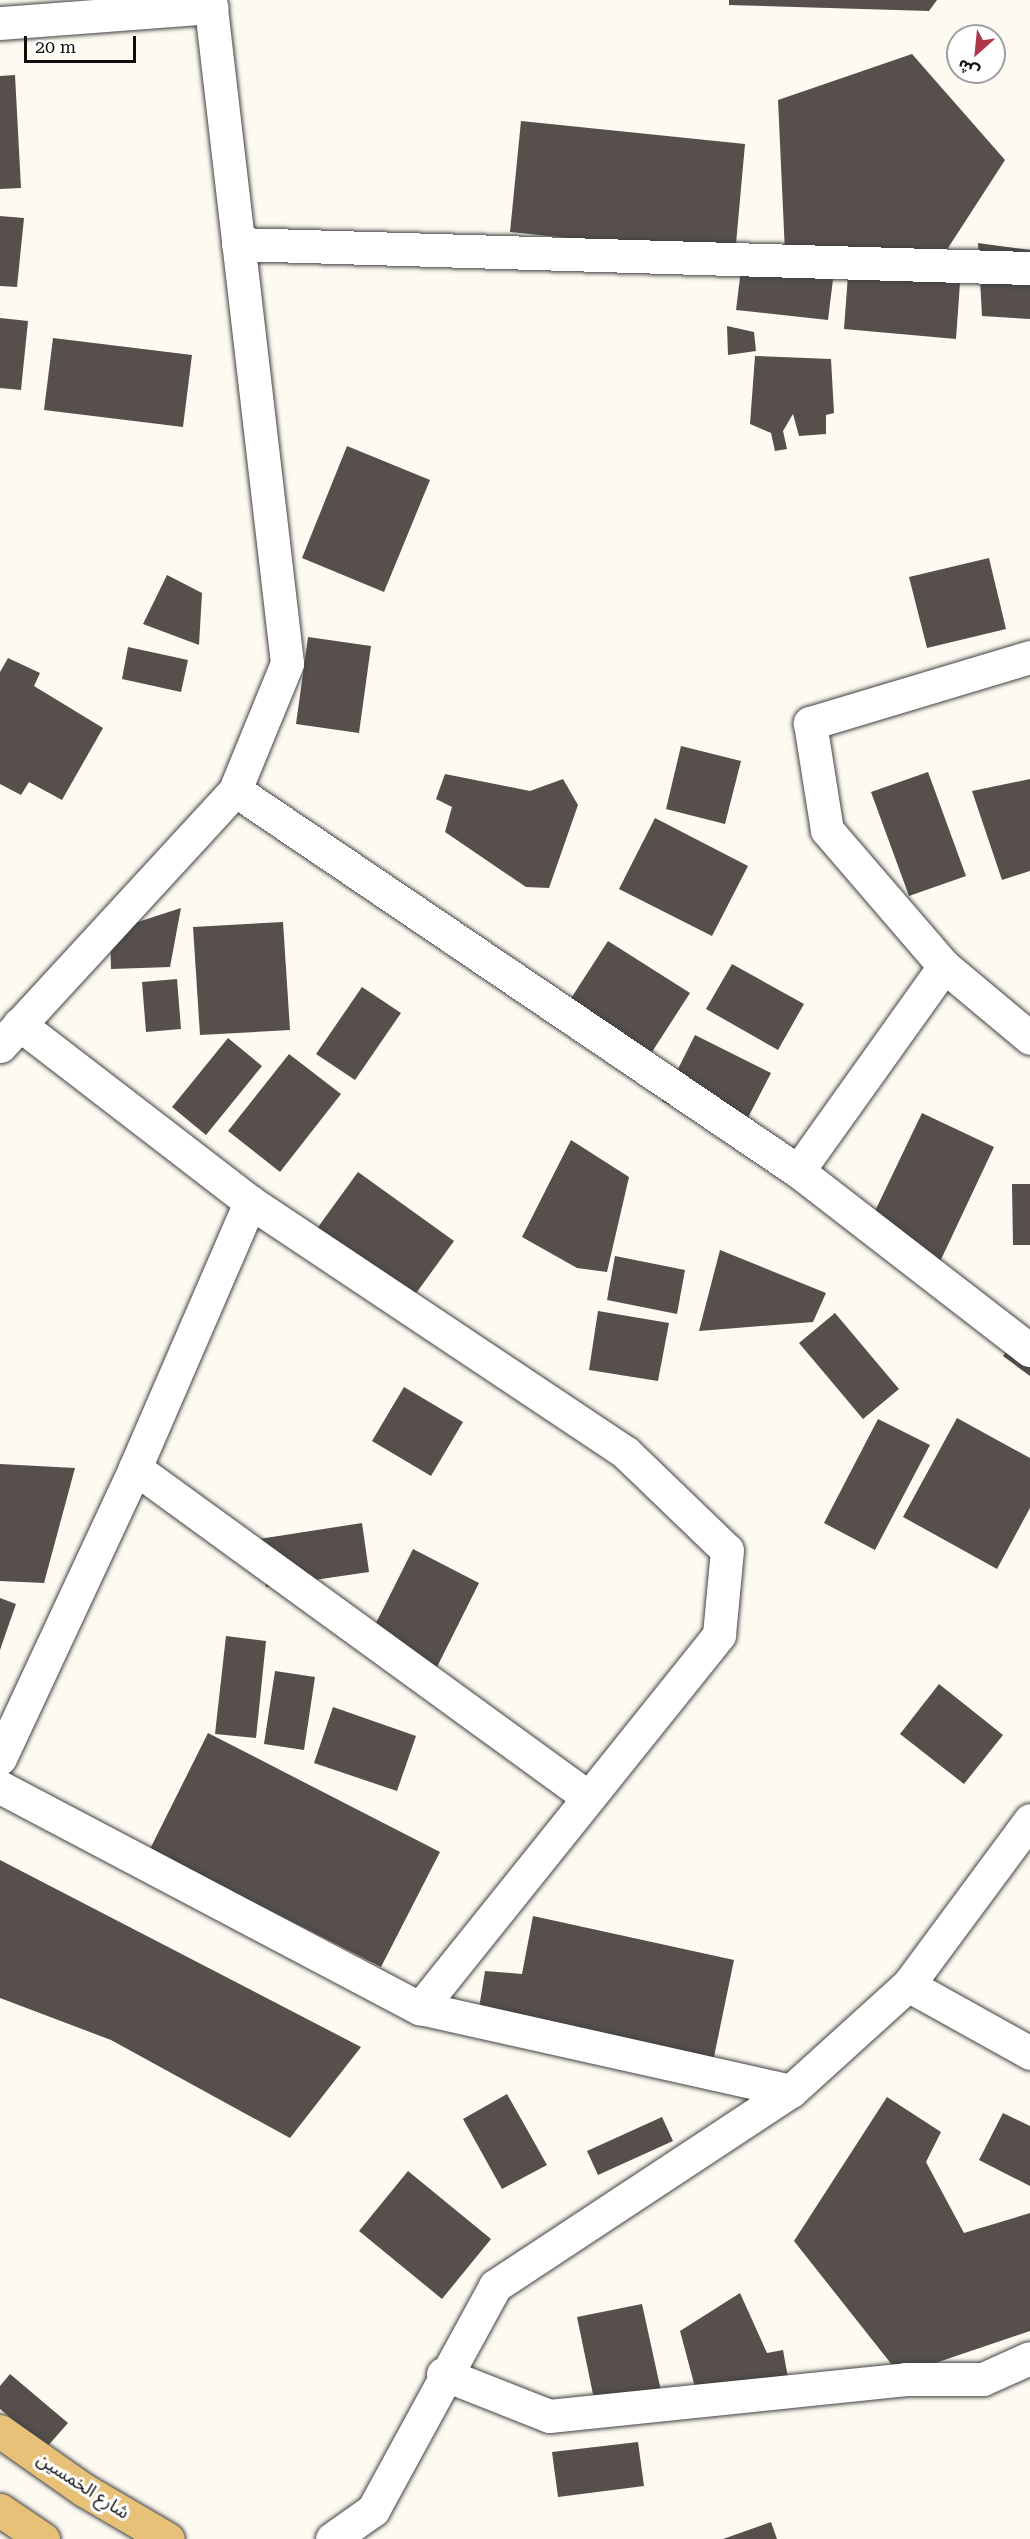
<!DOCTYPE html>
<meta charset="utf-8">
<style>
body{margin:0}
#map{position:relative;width:1030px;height:2539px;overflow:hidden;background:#fdfaf2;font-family:"Roboto Serif","Noto Sans Arabic",serif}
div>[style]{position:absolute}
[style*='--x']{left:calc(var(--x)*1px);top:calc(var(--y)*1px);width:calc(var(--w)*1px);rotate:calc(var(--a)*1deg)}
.building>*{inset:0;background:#564f4c}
.roads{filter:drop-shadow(0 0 2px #424242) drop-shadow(0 0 2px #424242)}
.minor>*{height:33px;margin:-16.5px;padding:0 16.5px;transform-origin:16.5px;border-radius:16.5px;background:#fff}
.primary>*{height:33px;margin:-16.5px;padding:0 16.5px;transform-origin:16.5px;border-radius:16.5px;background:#e8c178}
span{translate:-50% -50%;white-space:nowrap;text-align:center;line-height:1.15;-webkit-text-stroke:6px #fff;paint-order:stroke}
.street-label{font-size:18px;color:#0f0f0f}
.north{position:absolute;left:946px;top:24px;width:60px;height:60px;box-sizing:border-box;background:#fff;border:2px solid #9f9f9f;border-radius:50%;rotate:207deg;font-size:16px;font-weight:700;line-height:24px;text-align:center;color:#0f0f0f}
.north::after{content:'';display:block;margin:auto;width:21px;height:27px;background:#ae3749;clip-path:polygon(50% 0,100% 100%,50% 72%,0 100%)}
.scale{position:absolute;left:24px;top:36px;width:112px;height:27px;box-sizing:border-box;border:3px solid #0f0f0f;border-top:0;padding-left:8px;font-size:18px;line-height:21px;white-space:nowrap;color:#0f0f0f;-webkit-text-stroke:4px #fff;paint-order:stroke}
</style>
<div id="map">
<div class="building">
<i style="clip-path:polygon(729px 0,937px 0,929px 11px,729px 5px)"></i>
<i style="clip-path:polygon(912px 54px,1005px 160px,937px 265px,961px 269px,956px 339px,844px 329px,849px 261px,785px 253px,778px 100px)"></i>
<i style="clip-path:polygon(15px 75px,21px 188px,0 189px,0 76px)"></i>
<i style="clip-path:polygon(521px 121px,745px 144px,735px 255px,510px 232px)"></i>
<i style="clip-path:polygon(0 216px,24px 218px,17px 287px,0 286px)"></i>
<i style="clip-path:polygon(978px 243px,1030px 250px,1030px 319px,982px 316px)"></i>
<i style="clip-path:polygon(742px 261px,834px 271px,828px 320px,736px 310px)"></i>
<i style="clip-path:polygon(0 318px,28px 321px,21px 390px,0 388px)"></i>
<i style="clip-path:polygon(727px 326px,754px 332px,756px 351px,728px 355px)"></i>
<i style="clip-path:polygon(53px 338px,192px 355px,183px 427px,44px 410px)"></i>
<i style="clip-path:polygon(755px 356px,831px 359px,834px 413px,826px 415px,826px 434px,799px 436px,793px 414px,783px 431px,787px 449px,775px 451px,771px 433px,750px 424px)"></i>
<i style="clip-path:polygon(347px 446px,430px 480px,384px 592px,302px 558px)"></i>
<i style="clip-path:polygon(989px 558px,1006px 629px,927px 648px,909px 577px)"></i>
<i style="clip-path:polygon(167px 575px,202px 593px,199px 645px,143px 624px)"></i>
<i style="clip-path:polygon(308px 637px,371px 646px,359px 733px,296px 724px)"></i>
<i style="clip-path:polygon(128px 647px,188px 660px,181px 692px,122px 679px)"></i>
<i style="clip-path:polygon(8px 658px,40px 673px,34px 686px,103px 728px,62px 800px,29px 782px,21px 795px,0 784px,0 672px)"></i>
<i style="clip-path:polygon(681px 746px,741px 761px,725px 824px,666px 809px)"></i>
<i style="clip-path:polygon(928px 772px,966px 876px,909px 896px,871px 792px)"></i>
<i style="clip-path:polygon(445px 774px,530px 791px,563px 779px,578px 805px,549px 888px,526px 887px,445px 832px,452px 807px,436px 799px)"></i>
<i style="clip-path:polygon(1030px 779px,1030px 871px,1002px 880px,972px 791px)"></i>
<i style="clip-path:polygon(655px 818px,748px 866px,712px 936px,619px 889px)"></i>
<i style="clip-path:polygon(181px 908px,170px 967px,111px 969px,110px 931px)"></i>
<i style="clip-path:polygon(283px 922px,290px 1030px,200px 1035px,193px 927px)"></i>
<i style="clip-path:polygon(608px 941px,690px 993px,650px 1055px,568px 1003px)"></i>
<i style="clip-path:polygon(732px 964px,804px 1004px,778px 1050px,706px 1009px)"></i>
<i style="clip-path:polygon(177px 979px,181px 1029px,146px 1032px,142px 982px)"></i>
<i style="clip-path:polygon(362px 987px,401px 1013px,355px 1080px,316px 1054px)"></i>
<i style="clip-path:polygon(695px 1035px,771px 1073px,737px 1139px,662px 1101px)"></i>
<i style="clip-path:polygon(228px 1038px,262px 1066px,206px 1135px,172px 1107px)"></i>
<i style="clip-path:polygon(289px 1054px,341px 1094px,280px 1172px,228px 1131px)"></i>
<i style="clip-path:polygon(922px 1113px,994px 1147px,937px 1268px,864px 1234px)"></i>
<i style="clip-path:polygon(571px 1140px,629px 1177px,607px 1272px,577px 1268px,522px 1237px)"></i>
<i style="clip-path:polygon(358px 1172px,454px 1241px,409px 1303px,313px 1234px)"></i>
<i style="clip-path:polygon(1012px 1184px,1030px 1184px,1030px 1245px,1013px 1245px)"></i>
<i style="clip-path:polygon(720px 1250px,826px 1293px,813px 1322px,699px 1331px)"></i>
<i style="clip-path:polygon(615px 1256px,685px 1270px,677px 1314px,607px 1300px)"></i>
<i style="clip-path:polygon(598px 1311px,669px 1323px,658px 1381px,589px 1370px)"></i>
<i style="clip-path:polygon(835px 1313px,899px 1389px,863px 1419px,799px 1343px)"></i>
<i style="clip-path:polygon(1023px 1329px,1030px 1334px,1030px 1376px,1003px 1356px)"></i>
<i style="clip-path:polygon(404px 1387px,463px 1422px,431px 1476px,372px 1441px)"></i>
<i style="clip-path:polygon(957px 1418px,1030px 1458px,1030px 1508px,997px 1569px,903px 1517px)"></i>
<i style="clip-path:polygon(878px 1419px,930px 1445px,875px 1550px,824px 1523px)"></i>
<i style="clip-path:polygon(0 1464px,75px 1468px,44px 1583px,0 1581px)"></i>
<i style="clip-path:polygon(362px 1523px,369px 1572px,266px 1587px,259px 1539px)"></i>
<i style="clip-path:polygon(413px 1549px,479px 1583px,437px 1667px,371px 1633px)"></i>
<i style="clip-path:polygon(0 1598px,16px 1604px,0 1650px)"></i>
<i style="clip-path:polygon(226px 1636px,266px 1641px,256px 1738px,215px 1734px)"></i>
<i style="clip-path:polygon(275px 1671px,315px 1677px,304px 1750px,264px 1744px)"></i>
<i style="clip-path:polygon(939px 1684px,1003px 1735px,964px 1784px,900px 1734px)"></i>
<i style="clip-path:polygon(333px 1707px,416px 1736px,397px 1791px,314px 1763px)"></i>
<i style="clip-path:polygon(208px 1733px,440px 1852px,381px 1967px,150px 1849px)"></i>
<i style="clip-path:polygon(0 1860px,361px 2047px,290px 2138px,111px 2040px,0 1998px)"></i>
<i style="clip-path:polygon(533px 1916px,734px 1960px,709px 2081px,475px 2033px,485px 1971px,522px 1974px)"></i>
<i style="clip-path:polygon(507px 2094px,547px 2165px,502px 2189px,463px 2119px)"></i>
<i style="clip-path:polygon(887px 2097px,941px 2132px,926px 2162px,964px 2233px,1030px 2213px,1030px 2331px,900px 2375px,794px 2241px)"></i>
<i style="clip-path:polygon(1003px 2113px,1030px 2126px,1030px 2186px,979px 2160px)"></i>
<i style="clip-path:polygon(662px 2117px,673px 2141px,598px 2175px,587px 2151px)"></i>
<i style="clip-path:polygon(408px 2171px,491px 2239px,442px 2299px,359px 2231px)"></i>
<i style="clip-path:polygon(740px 2293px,767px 2353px,783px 2350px,789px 2383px,700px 2406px,680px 2331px)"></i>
<i style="clip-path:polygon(642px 2304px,661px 2391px,595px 2404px,577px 2317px)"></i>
<i style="clip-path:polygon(10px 2374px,68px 2423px,46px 2448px,0 2409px,0 2386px)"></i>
<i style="clip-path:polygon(638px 2442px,644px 2486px,558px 2497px,552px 2452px)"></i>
<i style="clip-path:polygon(771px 2522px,777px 2539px,723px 2539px)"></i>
</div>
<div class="roads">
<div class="minor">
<i style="--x:0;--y:23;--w:212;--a:-4.3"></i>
<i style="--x:238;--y:244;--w:792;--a:1.74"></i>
<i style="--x:1030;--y:657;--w:230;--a:163.3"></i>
<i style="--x:810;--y:723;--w:108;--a:81"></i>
<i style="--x:827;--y:830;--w:179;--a:49.3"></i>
<i style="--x:944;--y:966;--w:112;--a:39.9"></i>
<i style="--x:235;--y:790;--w:680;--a:34.09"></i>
<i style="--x:798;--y:1171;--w:293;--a:37.7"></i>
<i style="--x:19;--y:1024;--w:292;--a:37.6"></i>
<i style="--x:250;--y:1202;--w:451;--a:33.7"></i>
<i style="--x:625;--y:1452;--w:141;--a:43.9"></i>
<i style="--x:727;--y:1550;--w:85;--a:95.4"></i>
<i style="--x:719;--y:1635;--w:478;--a:128.7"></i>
<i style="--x:0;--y:1046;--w:348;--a:-47.4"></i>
<i style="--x:235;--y:790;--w:137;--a:-67.7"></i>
<i style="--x:287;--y:663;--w:667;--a:-96.62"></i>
<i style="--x:798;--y:1171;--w:252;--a:-54.5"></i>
<i style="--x:135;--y:1468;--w:560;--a:35.99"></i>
<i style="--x:0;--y:1758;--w:320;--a:-65"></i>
<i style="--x:135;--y:1468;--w:290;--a:-66.6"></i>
<i style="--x:0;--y:1787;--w:475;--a:27.8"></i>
<i style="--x:420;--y:2008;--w:380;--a:12.6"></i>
<i style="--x:908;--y:1985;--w:140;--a:29.1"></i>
<i style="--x:443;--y:2374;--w:114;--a:21.6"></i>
<i style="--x:549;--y:2416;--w:359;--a:-5.9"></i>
<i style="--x:906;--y:2379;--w:77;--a:0"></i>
<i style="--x:983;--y:2379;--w:51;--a:-24.1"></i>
<i style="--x:332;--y:2539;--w:50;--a:-35.3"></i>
<i style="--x:373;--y:2510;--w:255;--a:-61.4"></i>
<i style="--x:495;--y:2286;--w:354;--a:-33.4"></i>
<i style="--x:791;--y:2091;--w:158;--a:-42.2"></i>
<i style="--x:908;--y:1985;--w:205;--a:-53.5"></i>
</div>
<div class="primary">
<i style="--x:0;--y:2431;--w:103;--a:35.1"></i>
<i style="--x:84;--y:2490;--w:97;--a:30.3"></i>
<i style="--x:0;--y:2510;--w:52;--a:34"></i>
</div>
</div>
<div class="street-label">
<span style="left:83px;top:2486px;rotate:33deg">شارع الخمسين</span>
</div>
<div class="north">ش</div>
<div class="scale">20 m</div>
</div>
